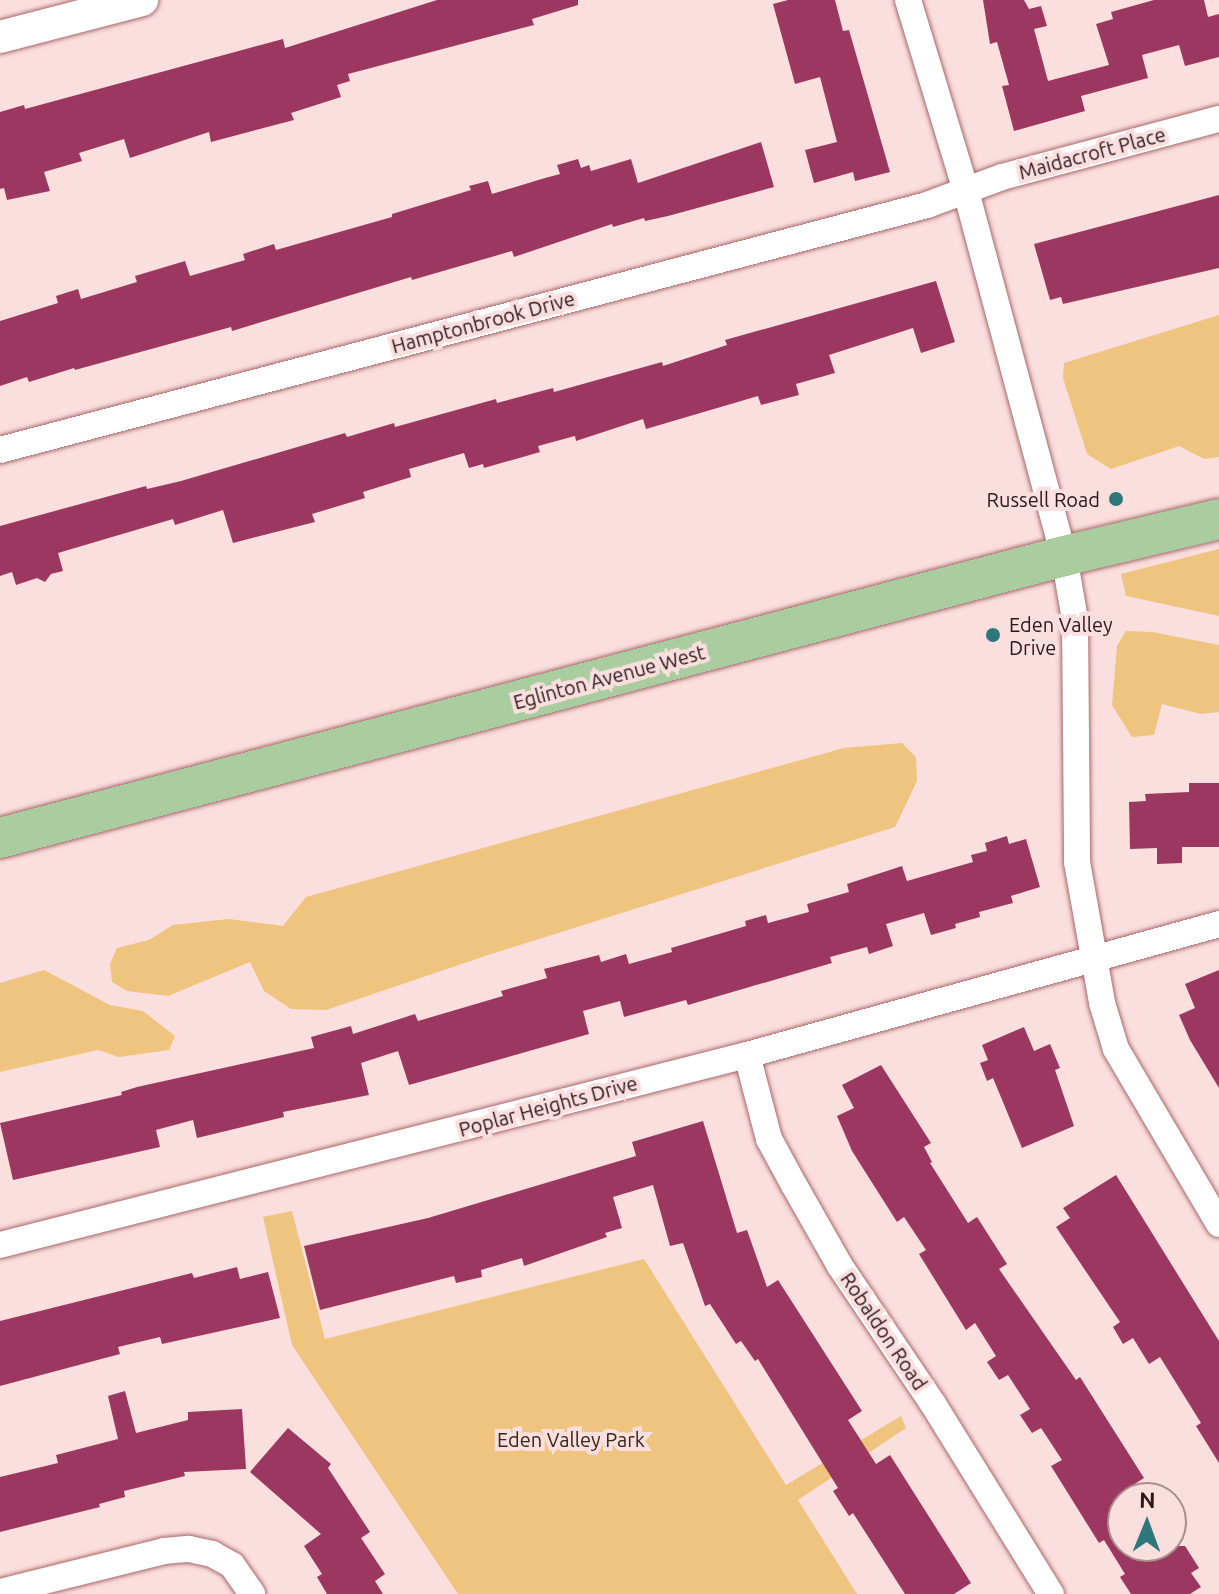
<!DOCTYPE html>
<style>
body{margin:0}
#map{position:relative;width:1219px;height:1594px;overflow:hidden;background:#fbdede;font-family:Ubuntu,sans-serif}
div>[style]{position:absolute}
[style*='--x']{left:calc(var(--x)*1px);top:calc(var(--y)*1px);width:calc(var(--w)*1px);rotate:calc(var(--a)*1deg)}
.green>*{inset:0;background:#efc47f}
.building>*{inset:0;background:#9c3860}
.roads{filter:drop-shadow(0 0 2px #a7696a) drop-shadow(0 0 2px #a7696a)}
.minor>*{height:26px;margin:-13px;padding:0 13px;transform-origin:13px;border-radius:13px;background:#fff}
.tertiary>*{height:32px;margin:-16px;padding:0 16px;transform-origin:16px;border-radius:16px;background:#fff}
.primary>*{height:40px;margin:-20px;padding:0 20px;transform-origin:20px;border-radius:20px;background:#aacd9f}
.dots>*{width:22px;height:22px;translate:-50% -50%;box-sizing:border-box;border:4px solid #fbdede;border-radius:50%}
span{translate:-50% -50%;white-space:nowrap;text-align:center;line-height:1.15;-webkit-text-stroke:8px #fbdede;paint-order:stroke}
.street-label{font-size:20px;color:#2e1516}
.poi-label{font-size:20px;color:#2e1516}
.right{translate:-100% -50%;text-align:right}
.left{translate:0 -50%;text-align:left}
.park-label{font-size:20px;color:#332716}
.north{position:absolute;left:1107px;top:1482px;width:80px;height:80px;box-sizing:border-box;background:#fbdede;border:2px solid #a98e8e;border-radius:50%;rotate:1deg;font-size:22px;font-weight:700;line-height:32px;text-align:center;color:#2e1516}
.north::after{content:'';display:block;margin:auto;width:28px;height:36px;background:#2e787b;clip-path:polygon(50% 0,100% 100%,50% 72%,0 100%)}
</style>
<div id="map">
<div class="green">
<i style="clip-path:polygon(1219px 315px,1219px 457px,1204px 459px,1179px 446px,1111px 469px,1087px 454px,1063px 378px,1064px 363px)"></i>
<i style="clip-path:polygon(1219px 549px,1219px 616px,1126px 596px,1121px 574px)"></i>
<i style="clip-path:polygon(1126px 631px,1152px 632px,1219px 645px,1219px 712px,1201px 714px,1162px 704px,1154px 735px,1132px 737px,1112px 705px,1117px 646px)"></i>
<i style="clip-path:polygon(902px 743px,916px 757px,917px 781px,895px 827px,488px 955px,326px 1010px,291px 1009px,264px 991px,250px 962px,168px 996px,127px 991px,112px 982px,110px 964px,117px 948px,149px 940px,173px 925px,229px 919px,283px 926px,306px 897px,844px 748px)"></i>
<i style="clip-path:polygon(44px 970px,110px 1005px,143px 1011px,175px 1036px,169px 1050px,119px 1057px,98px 1050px,0 1072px,0 983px)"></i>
<i style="clip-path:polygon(292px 1211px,325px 1339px,644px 1259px,786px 1485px,901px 1416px,906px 1428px,798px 1500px,857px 1594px,458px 1594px,292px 1345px,263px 1217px)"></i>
</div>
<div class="building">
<i style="clip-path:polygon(437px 0,578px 0,578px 5px,532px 19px,534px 25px,348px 74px,350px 81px,337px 85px,341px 97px,291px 113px,294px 120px,211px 142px,209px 132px,130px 158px,124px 139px,79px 153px,82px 161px,44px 172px,50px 191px,7px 200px,4px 188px,0 189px,0 112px,24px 105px,25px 109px,283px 39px,285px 48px)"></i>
<i style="clip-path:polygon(788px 0,835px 0,843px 31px,849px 30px,890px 172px,855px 181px,853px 172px,814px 183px,805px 150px,837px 142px,820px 77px,795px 84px,773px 4px)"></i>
<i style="clip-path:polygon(983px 0,1024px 0,1029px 9px,1041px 6px,1047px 26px,1034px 29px,1048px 81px,1109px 65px,1096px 24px,1113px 19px,1111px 12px,1154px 0,1204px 0,1208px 17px,1219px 14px,1219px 57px,1185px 66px,1179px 45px,1142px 55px,1148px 78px,1081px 96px,1085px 111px,1014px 131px,1002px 86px,1009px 85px,997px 42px,990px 44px)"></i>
<i style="clip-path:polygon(761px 142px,774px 187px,668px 216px,645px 221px,644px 218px,613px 227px,612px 224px,514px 257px,512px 251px,412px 280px,411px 277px,232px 331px,231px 327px,75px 370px,74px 368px,29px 382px,27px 377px,0 386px,0 321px,58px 303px,56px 296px,78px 289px,81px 299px,137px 282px,135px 276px,185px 261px,190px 276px,245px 260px,243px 254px,274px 244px,276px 250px,392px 217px,392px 214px,471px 190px,469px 186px,488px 181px,492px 194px,545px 178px,560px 174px,557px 165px,578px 159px,581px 168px,589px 165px,591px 171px,631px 159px,638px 183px)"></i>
<i style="clip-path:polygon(1219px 195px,1219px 268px,1063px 304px,1061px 297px,1050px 300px,1034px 244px)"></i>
<i style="clip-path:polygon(936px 281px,955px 342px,921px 353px,913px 328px,829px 355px,835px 373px,796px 384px,799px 395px,761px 405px,758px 396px,646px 429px,643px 419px,576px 441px,575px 436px,538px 446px,540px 452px,484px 468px,483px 464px,469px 468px,464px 453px,409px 469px,411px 477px,363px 492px,365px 498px,312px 514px,315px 522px,233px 543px,223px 510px,175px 525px,173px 519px,58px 553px,63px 571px,51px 574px,45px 582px,37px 578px,16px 585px,12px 572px,0 576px,0 526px,146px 486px,147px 489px,181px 481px,345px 433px,347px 437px,394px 423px,395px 427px,496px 399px,497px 403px,553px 388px,554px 392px,662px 362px,663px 366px,727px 345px,725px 340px)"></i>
<i style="clip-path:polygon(1189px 783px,1219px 783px,1219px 847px,1182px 847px,1182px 863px,1157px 864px,1157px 848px,1130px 849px,1129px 802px,1146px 801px,1145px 794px,1189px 792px)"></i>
<i style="clip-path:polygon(1007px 836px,1009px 844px,1026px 839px,1040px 887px,1011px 896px,1013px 903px,979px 912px,980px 917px,955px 924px,956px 928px,931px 935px,924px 913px,886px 924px,893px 946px,869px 954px,867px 947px,830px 957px,832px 963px,688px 1005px,686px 1000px,624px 1017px,620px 1001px,583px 1011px,589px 1034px,409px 1085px,398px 1051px,361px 1063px,369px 1095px,283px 1112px,284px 1117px,197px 1138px,193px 1120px,156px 1130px,160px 1147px,13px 1180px,0 1123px,122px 1095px,121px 1092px,137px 1087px,314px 1048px,311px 1037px,351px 1026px,353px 1034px,415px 1014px,418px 1021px,503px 996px,501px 991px,547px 978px,544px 969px,599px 955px,601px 962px,626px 954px,629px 964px,672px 952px,671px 948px,746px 926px,745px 921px,766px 915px,768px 923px,809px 912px,807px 904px,849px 892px,847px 884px,902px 866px,907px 881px,973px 862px,971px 855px,987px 851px,985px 843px)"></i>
<i style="clip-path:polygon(1219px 970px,1219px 1088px,1190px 1040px,1179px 1015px,1195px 1008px,1185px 984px)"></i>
<i style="clip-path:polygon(1024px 1027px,1034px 1051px,1050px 1044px,1060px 1068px,1055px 1070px,1074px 1126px,1022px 1148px,993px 1078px,987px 1081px,980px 1063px,988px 1060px,982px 1045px)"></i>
<i style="clip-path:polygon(881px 1065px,931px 1143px,924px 1147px,932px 1162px,930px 1163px,968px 1223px,977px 1217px,1007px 1264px,999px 1269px,1076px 1380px,1080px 1377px,1144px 1478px,1130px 1487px,1136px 1498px,1123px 1498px,1123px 1546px,1185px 1546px,1199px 1568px,1191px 1573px,1201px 1587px,1190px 1594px,1131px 1594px,1120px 1577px,1125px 1574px,1104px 1540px,1099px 1543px,1051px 1466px,1062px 1460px,1041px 1428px,1032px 1433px,1020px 1415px,1030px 1409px,1008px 1375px,999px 1380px,987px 1362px,996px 1356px,975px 1323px,966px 1330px,919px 1254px,926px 1250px,904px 1217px,897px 1222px,852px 1151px,837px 1116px,854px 1108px,842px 1085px)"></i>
<i style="clip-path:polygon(703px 1121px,737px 1233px,747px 1230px,767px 1287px,778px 1280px,862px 1411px,848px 1420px,876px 1464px,890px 1455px,971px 1583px,954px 1594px,905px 1594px,853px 1513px,849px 1516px,833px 1491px,838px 1488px,758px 1359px,755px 1361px,741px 1341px,736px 1344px,710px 1304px,705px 1306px,683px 1243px,670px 1246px,653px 1185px,613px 1197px,622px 1228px,605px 1233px,607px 1237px,524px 1266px,522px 1258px,481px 1270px,482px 1277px,456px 1283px,454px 1276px,320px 1310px,304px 1246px,428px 1218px,636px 1156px,632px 1142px)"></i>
<i style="clip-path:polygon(1116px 1175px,1219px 1341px,1219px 1463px,1196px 1426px,1201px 1423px,1160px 1357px,1149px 1364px,1133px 1338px,1123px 1344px,1113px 1327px,1120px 1322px,1056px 1227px,1070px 1218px,1063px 1208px)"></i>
<i style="clip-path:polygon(237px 1267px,240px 1279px,268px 1272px,280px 1318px,162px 1344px,160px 1337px,118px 1347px,120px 1354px,0 1386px,0 1321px,192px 1273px,194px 1278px)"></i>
<i style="clip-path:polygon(125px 1391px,136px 1433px,188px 1420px,188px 1412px,242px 1409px,246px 1469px,184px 1472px,185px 1476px,124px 1491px,125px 1497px,99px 1504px,100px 1507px,0 1532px,0 1477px,58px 1463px,56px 1455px,118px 1439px,108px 1396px)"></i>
<i style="clip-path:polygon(288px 1428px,331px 1464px,328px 1468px,370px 1532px,361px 1538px,385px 1574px,375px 1581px,383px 1594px,327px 1594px,317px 1577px,322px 1574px,304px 1546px,321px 1534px,250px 1472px)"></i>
</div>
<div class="roads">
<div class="minor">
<i style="--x:908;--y:0;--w:200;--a:73.1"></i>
<i style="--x:966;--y:191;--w:378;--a:75"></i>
<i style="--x:1064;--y:556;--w:65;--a:80.2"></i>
<i style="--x:1075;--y:620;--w:242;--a:89.5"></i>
<i style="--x:1077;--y:862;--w:143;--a:79.9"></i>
<i style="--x:1102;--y:1003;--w:48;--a:73.1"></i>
<i style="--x:1116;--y:1049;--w:203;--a:59.5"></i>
<i style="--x:0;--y:450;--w:959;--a:-14.8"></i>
<i style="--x:927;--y:205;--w:80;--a:-20.5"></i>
<i style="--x:1002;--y:177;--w:225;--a:-15"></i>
<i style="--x:747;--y:1055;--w:87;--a:75.3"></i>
<i style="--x:769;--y:1139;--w:52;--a:61.5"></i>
<i style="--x:794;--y:1185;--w:93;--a:60.4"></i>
<i style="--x:840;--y:1266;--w:166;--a:56"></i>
<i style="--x:933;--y:1404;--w:224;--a:58.2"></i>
<i style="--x:0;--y:1245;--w:771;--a:-14.27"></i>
<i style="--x:747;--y:1055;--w:490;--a:-15.5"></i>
<i style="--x:0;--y:1592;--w:169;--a:-14"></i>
<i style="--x:164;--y:1551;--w:25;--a:-5"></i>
<i style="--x:189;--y:1549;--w:24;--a:12"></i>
<i style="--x:212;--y:1554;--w:23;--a:29"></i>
<i style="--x:232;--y:1565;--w:35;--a:55"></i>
</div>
<div class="tertiary">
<i style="--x:0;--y:37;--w:147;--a:-14.6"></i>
</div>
<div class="primary">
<i style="--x:0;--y:838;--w:1101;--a:-14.84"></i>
<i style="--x:1064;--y:556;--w:159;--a:-13.4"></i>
</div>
</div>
<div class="dots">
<i style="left:1116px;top:499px;background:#2e787b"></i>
<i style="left:993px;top:635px;background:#2e787b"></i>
</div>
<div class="street-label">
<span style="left:1092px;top:153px;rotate:-15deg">Maidacroft Place</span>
<span style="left:483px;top:322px;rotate:-15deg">Hamptonbrook Drive</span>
<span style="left:609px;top:677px;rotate:-15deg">Eglinton Avenue West</span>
<span style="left:548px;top:1106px;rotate:-15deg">Poplar Heights Drive</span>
<span style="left:884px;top:1331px;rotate:56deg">Robaldon Road</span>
</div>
<div class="poi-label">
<span class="right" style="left:1100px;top:499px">Russell Road</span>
<span class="left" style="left:1009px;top:636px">Eden Valley<br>Drive</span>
</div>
<div class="park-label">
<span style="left:571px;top:1439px">Eden Valley Park</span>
</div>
<div class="north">N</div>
</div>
